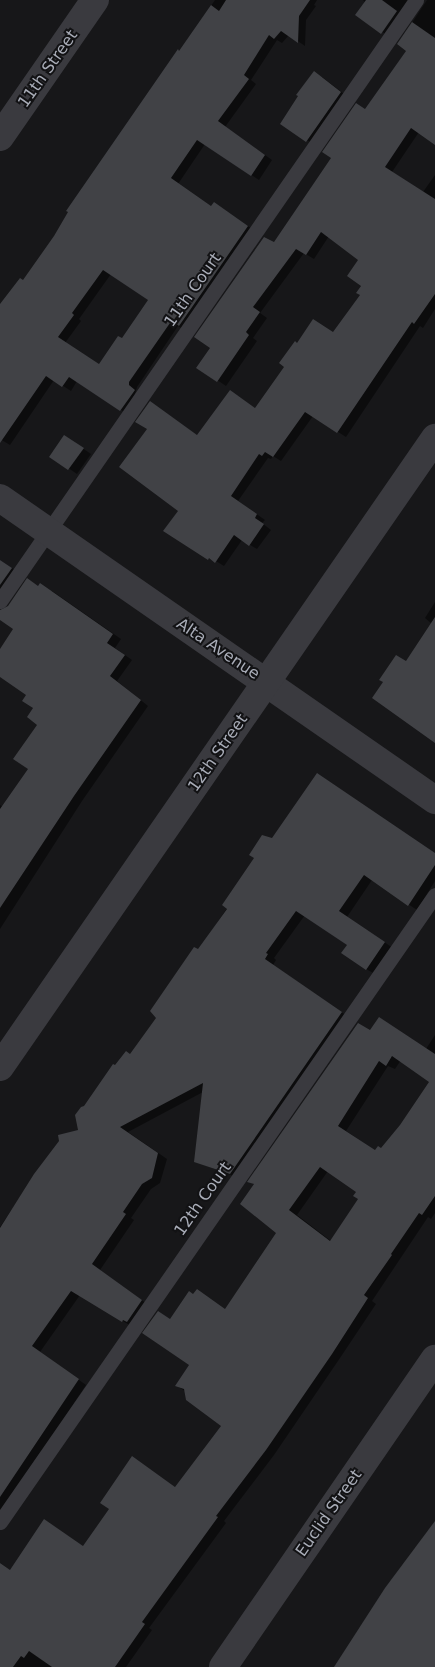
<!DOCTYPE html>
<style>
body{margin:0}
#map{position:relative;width:435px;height:1667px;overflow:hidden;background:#171719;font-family:"DejaVu Sans",sans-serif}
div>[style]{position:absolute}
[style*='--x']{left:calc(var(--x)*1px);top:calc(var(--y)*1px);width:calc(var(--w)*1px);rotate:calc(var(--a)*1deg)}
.shadow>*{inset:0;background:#0007}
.building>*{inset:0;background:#414246}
.lane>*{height:15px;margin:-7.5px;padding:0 7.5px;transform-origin:7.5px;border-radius:7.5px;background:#3a3a3f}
.street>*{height:28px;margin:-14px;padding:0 14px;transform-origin:14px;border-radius:14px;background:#3a3a3f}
span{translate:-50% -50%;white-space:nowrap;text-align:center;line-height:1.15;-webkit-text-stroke:4px #121214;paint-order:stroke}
.street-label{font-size:16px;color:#a9adb8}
</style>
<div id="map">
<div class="shadow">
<i style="clip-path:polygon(evenodd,215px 0,317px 0,314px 5px,316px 6px,306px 20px,305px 46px,289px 35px,282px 43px,277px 40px,251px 80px,256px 84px,225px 127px,272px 160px,259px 180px,205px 144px,178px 184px,212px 207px,222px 208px,255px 231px,181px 328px,178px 326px,137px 387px,129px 415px,77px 381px,71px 391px,54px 380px,10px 445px,0 439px,0 306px,24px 281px,215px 0,111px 274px,150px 300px,123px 340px,100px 365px,65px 343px,81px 321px,79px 319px,111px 274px)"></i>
<i style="clip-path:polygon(363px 0,417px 0,390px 37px,357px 15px,366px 3px)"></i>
<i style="clip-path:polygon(427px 0,435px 0,435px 143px,419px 132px,392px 172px,423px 192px,435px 175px,435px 309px,423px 328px,420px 326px,346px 437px,313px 416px,281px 461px,273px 456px,271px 459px,268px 458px,238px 501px,265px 520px,262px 523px,271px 530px,257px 549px,242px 540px,224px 566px,165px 530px,180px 511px,148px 429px,150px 402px,198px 436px,238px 396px,256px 409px,286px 366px,298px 344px,334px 334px,361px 295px,360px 260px,329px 236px,314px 259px,304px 253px,260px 313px,267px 318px,253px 338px,257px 341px,226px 386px,198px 367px,212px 348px,274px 244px,407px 50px,398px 44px)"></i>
<i style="clip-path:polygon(322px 77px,348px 97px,315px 145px,281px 124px)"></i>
<i style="clip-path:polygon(72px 441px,91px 454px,77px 474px,51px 456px)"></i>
<i style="clip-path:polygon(0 560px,15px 570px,0 591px)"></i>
<i style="clip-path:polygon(52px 591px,121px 639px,115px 648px,132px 660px,117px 681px,148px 706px,82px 801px,0 929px,0 805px,3px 807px,29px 769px,39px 725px,28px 695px,0 676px,0 651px)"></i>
<i style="clip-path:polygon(435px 602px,435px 741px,407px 662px,432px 624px,425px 618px)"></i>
<i style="clip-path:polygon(318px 774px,435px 854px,435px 881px,417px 910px,372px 880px,347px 917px,393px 948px,375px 974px,366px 969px,348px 944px,305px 915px,274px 958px,276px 960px,273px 965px,350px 1018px,239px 1178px,196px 1162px,203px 1092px,128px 1132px,167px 1159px,160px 1183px,151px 1189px,131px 1218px,134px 1220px,100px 1270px,150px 1306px,131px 1326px,80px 1295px,40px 1352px,86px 1385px,0 1514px,0 1227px,35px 1175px,80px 1131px,85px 1107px,116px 1067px,131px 1056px,158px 1018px,198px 951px)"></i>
<i style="clip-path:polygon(evenodd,370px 1032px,426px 1049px,435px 1035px,435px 1213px,431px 1219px,428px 1217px,372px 1301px,376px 1304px,340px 1358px,274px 1455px,224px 1521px,226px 1523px,149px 1628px,152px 1630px,126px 1667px,0 1667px,0 1563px,11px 1571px,45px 1520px,84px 1547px,141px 1463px,176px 1488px,223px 1426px,185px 1391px,177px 1386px,190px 1365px,170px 1320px,226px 1310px,278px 1232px,255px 1185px,249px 1181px,370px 1032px,401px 1060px,430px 1082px,401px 1126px,382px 1150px,376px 1151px,346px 1131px,388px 1066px,395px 1069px,401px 1060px,370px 1032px,328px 1171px,358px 1191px,359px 1199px,331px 1241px,297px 1215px,328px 1171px)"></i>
</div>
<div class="building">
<i style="clip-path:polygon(evenodd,226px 0,310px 0,299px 16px,298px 43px,281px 31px,274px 39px,269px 35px,244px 75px,249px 79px,218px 121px,265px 155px,251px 176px,197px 140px,171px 178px,211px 206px,214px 202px,248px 226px,179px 326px,174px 322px,173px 325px,170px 323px,129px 382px,129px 385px,135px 390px,120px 411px,69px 377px,62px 387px,46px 376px,0 443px,0 304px,20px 278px,23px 280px,54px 236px,68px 212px,66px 211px,178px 49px,179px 51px,211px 5px,219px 11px,226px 0,103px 270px,148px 300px,122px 338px,118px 336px,99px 364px,58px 337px,74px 315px,72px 313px,103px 270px)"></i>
<i style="clip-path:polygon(366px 0,382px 0,397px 11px,381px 34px,355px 15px)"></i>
<i style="clip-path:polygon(412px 22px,435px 38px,435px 145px,411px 128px,385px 167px,435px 199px,435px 294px,414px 324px,412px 322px,337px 433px,305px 412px,273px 457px,265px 452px,262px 456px,259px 454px,231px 496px,257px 514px,255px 518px,264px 524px,249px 546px,234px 535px,215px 563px,209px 558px,208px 560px,163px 531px,178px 511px,119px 467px,147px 429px,135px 422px,150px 401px,197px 435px,230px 390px,255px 408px,284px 367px,279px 363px,295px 341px,297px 343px,313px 319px,333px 332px,360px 295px,356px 293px,361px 286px,347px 276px,358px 260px,321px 232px,306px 255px,296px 249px,253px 307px,260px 312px,246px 332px,249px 335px,217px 382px,196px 368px,210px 348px,194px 337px,264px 237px,274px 242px,331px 158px,322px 152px,356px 103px,365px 109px,406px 51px,397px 44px)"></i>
<i style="clip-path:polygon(314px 71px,341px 92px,306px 142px,280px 124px,298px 96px,296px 95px)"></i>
<i style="clip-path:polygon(64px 435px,84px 448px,68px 470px,49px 457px)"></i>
<i style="clip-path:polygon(0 560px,12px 568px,0 585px)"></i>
<i style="clip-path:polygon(27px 578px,38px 586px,40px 583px,113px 634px,107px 643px,125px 655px,110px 676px,141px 700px,74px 796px,0 908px,0 809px,28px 769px,13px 759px,37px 725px,27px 717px,33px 708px,22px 701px,26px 695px,0 677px,0 649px,13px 629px,0 620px,0 610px,8px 606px)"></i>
<i style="clip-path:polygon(435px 617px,435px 743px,372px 698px,383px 682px,379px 680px,396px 655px,406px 661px)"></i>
<i style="clip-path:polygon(317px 773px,435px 853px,435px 865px,408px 906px,364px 875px,339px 911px,385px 942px,366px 970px,341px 953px,347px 945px,296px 911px,266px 953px,268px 954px,265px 959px,342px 1012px,230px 1174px,194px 1162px,203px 1083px,120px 1127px,158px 1153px,152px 1178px,142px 1184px,123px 1212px,126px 1214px,92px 1264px,142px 1300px,127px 1322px,123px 1320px,122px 1322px,71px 1291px,32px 1346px,79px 1379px,0 1497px,0 1228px,34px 1174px,59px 1141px,58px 1135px,78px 1130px,75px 1115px,81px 1107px,84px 1106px,113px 1064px,115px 1065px,126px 1051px,130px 1054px,156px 1018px,150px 1011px,194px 947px,198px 949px,227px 909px,222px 905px,254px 858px,249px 855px,262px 835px,272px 838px)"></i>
<i style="clip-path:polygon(evenodd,379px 1017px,435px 1054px,435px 1196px,422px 1215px,419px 1213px,391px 1254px,392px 1255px,364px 1295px,368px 1298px,332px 1354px,266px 1450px,216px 1516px,218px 1517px,142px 1622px,145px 1624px,115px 1667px,52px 1667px,29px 1651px,24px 1658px,21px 1656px,13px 1667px,0 1667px,0 1563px,10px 1570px,44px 1519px,83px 1546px,109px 1509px,100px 1503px,132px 1456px,175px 1487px,221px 1426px,186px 1400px,184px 1389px,175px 1386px,189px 1365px,142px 1333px,158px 1311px,170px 1319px,189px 1291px,193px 1294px,197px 1289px,225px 1309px,276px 1233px,240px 1204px,254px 1184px,247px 1182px,358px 1023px,370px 1030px,379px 1017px,392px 1056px,429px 1082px,400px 1125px,381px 1148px,378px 1146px,375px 1150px,338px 1126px,379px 1061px,386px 1066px,392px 1056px,379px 1017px,320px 1167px,356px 1192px,353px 1196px,358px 1199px,330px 1241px,289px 1210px,320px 1167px)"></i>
<i style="clip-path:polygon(435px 1521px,435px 1667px,334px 1667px,385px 1588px)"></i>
</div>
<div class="lane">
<i style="--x:0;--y:601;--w:731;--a:-55.31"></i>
<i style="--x:0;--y:1522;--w:763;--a:-55.25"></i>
</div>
<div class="street">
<i style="--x:0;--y:137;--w:167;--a:-55.3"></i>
<i style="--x:0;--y:498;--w:530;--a:34.77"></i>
<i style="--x:0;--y:1067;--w:765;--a:-55.33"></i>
<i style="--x:223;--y:1667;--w:374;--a:-55.5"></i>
</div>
<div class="street-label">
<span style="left:48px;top:69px;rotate:-55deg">11th Street</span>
<span style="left:193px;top:290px;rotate:-55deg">11th Court</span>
<span style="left:218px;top:649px;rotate:34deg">Alta Avenue</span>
<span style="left:218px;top:753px;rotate:-55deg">12th Street</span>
<span style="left:203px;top:1199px;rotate:-55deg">12th Court</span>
<span style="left:329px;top:1513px;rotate:-55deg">Euclid Street</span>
</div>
</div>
